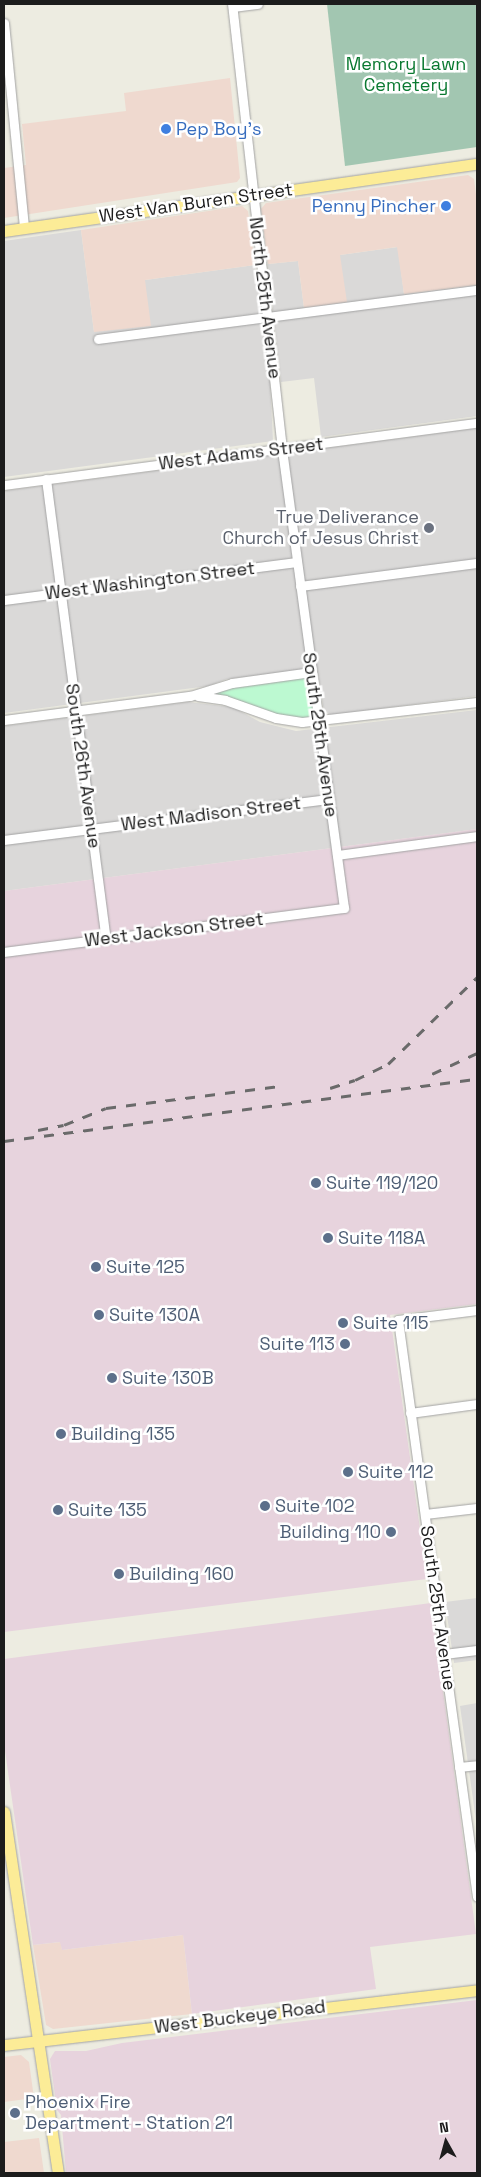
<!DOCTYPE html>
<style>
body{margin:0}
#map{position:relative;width:481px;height:2177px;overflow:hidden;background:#edece1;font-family:"Space Grotesk",sans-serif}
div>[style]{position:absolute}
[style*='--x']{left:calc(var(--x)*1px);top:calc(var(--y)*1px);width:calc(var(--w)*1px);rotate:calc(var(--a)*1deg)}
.residential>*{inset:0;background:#dad9d8}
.commercial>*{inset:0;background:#efd9cf}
.industrial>*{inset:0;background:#e7d3dd}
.cemetery>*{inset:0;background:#a2c6b1}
.park>*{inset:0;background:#bcf9d1}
.roads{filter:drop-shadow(0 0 1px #a3a3a3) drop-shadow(0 0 1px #a3a3a3)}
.minor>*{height:9px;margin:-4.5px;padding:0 4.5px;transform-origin:4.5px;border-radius:4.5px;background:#fff}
.major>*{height:11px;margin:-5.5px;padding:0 5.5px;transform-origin:5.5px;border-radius:5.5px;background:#fcec97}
.rail>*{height:2.5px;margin-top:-1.25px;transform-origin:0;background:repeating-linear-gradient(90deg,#6a6a6a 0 10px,transparent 0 20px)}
.dots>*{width:14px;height:14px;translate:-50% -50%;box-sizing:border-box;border:2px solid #fff;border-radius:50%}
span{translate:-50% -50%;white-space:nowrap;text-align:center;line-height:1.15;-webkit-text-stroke:5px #fff;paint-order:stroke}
.park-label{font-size:18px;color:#0a7931}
.shop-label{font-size:18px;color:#366cbe}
.left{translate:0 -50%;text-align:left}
.right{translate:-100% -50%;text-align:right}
.street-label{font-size:18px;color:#1c1c1c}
.worship-label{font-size:18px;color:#5b616d}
.service-label{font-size:18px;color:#4e5e75}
.frame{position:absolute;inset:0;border:5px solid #1c1c1c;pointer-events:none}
.north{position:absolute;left:421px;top:2117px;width:50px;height:50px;-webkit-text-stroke:4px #fff;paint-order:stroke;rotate:353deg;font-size:14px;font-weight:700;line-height:20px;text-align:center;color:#1c1c1c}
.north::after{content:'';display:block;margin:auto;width:18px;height:22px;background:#1c1c1c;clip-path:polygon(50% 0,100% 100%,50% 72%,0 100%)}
</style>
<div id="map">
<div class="residential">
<i style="clip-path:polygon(81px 230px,94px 332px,145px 280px,255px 265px,270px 382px,273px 441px,4px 477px,4px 241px)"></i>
<i style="clip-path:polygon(398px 247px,404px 294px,477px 285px,477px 416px,321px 437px,314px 378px,281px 382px,268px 264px,298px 261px,304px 308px,340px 255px)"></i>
<i style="clip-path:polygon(477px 428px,477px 696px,331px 715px,324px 711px,317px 668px,227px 679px,208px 686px,4px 713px,4px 491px)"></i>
<i style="clip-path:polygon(188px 702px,232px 707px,260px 722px,296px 731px,477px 710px,477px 829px,4px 891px,4px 726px)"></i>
<i style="clip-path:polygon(477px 1598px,477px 1660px,454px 1663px,445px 1602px)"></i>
<i style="clip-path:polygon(477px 1703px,477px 1828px,460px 1706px)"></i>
</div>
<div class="commercial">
<i style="clip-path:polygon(230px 78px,240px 178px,237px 182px,4px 218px,4px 168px,26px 165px,22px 124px,126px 111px,124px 93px)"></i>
<i style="clip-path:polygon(468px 175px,474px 179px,477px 202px,477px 285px,404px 294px,397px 247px,340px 255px,347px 302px,304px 308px,298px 261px,268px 264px,261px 209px,266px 203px)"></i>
<i style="clip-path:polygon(242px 206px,248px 211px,255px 265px,145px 280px,151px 326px,94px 332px,81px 230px)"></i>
<i style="clip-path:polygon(183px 1935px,192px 2014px,53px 2029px,46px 2025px,33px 1945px,61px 1942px,62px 1950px)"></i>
<i style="clip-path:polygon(21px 2055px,29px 2062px,34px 2098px,4px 2102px,4px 2057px)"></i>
<i style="clip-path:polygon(39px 2138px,44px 2173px,4px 2173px,4px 2142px)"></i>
</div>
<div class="industrial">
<i style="clip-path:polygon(477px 829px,477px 1304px,390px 1315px,427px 1579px,4px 1632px,4px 891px)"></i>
<i style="clip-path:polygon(431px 1603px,476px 1934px,370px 1947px,376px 1989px,192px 2014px,183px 1935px,62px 1950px,60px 1942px,33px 1945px,4px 1744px,4px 1659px)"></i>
<i style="clip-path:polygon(477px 2000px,477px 2173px,66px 2173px,61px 2115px,57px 2110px,50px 2059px,55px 2051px,86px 2051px,122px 2043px)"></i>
</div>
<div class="cemetery">
<i style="clip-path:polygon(327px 4px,477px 4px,477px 147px,345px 166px)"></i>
</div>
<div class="park">
<i style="clip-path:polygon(311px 672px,318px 721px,263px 714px,190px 696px)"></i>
</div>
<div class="roads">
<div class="minor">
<i style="--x:233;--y:7;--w:25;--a:-7"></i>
<i style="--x:4;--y:23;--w:206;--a:84.4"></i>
<i style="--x:98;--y:339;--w:382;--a:-7.4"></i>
<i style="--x:46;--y:479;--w:464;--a:82.6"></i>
<i style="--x:4;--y:485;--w:477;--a:-7.5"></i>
<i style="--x:300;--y:586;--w:178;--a:-7.4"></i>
<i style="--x:4;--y:600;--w:295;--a:-7.4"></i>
<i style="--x:198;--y:696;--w:27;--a:8"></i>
<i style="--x:225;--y:700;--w:54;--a:19.4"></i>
<i style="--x:276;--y:718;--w:26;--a:9"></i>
<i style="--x:302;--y:722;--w:176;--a:-6.5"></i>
<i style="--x:4;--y:720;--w:188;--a:-7.4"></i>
<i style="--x:190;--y:696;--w:44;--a:-17.2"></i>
<i style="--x:232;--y:683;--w:80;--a:-7.9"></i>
<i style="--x:4;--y:840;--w:328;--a:-7.2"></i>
<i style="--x:337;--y:855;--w:141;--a:-7.7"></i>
<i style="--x:4;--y:952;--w:343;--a:-7.4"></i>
<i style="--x:344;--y:908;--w:463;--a:-97.7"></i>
<i style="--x:282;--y:449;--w:448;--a:-96.4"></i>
<i style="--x:477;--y:1310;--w:80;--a:172.8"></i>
<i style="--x:398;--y:1320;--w:582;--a:82.2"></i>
<i style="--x:410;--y:1413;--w:68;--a:-7.7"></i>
<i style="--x:425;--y:1514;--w:52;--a:-6.6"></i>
<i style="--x:444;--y:1654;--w:33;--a:-7"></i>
<i style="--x:459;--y:1767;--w:18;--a:-6"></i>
</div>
<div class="major">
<i style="--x:4;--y:231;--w:478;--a:-8.1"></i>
<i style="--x:4;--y:1812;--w:365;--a:81.5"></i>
<i style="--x:4;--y:2045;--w:476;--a:-6.6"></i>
</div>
</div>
<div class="rail">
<i style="--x:432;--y:1074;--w:50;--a:-25"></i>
<i style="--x:330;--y:1088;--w:26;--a:-18"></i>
<i style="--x:355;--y:1080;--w:37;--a:-26"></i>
<i style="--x:388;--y:1064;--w:124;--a:-44.3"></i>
<i style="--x:38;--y:1130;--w:26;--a:-11"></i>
<i style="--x:64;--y:1125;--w:45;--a:-22"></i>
<i style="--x:106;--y:1108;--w:175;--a:-7.2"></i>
<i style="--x:4;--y:1141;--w:477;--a:-7.5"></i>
</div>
<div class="dots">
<i style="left:166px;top:129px;background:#3f7fe0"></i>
<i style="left:446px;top:206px;background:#3f7fe0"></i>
<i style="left:429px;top:528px;background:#6b7280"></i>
<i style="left:316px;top:1183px;background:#5c6f8a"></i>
<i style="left:328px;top:1238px;background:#5c6f8a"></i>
<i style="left:96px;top:1267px;background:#5c6f8a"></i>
<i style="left:99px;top:1315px;background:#5c6f8a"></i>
<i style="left:343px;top:1323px;background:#5c6f8a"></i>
<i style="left:345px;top:1344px;background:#5c6f8a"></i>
<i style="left:112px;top:1378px;background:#5c6f8a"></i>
<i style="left:61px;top:1434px;background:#5c6f8a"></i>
<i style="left:348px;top:1472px;background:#5c6f8a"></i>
<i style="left:265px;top:1506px;background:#5c6f8a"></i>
<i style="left:58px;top:1510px;background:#5c6f8a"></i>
<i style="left:391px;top:1532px;background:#5c6f8a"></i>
<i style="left:119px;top:1574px;background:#5c6f8a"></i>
<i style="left:15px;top:2113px;background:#5c6f8a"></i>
</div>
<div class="park-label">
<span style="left:406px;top:75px">Memory Lawn<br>Cemetery</span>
</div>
<div class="shop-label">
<span class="left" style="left:176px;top:129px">Pep Boy's</span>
<span class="right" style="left:436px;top:206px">Penny Pincher</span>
</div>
<div class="street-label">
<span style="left:196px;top:203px;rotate:-8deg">West Van Buren Street</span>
<span style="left:265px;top:298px;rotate:83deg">North 25th Avenue</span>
<span style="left:241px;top:454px;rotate:-7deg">West Adams Street</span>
<span style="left:150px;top:581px;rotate:-7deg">West Washington Street</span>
<span style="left:320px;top:735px;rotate:82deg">South 25th Avenue</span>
<span style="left:83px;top:766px;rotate:82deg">South 26th Avenue</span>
<span style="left:211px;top:814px;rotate:-7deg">West Madison Street</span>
<span style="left:174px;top:930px;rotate:-7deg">West Jackson Street</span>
<span style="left:438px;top:1608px;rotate:82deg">South 25th Avenue</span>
<span style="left:240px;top:2017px;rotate:-7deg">West Buckeye Road</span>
</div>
<div class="worship-label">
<span class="right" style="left:419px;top:528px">True Deliverance<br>Church of Jesus Christ</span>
</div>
<div class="service-label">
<span class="left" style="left:326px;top:1183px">Suite 119/120</span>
<span class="left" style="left:338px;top:1238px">Suite 118A</span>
<span class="left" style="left:106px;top:1267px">Suite 125</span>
<span class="left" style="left:109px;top:1315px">Suite 130A</span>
<span class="left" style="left:353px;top:1323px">Suite 115</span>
<span class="right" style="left:335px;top:1344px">Suite 113</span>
<span class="left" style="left:122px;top:1378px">Suite 130B</span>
<span class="left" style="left:71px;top:1434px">Building 135</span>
<span class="left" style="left:358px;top:1472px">Suite 112</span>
<span class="left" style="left:275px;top:1506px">Suite 102</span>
<span class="left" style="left:68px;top:1510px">Suite 135</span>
<span class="right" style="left:381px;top:1532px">Building 110</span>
<span class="left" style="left:129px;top:1574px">Building 160</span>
<span class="left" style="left:25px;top:2113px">Phoenix Fire<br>Department - Station 21</span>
</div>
<div class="frame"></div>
<div class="north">N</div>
</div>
